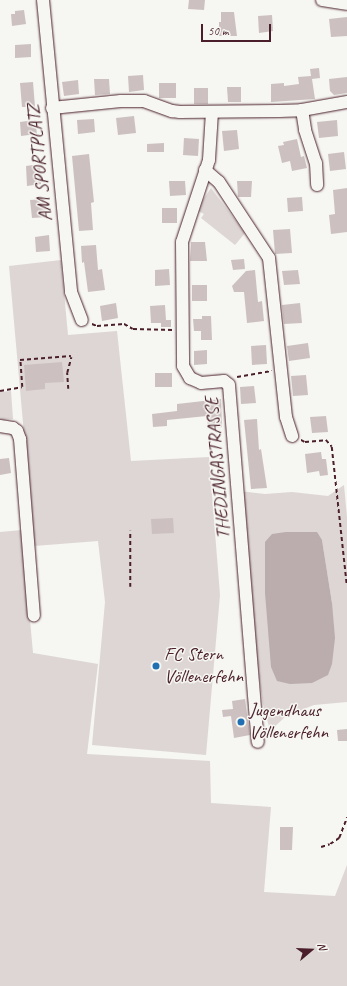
<!DOCTYPE html>
<meta charset="utf-8">
<style>
body{margin:0}
#map{position:relative;width:347px;height:986px;overflow:hidden;background:#f6f6f2;font-family:Caveat,sans-serif}
div>[style]{position:absolute}
[style*='--x']{left:calc(var(--x)*1px);top:calc(var(--y)*1px);width:calc(var(--w)*1px);rotate:calc(var(--a)*1deg)}
.green>*{inset:0;background:#ddd6d5}
.water>*{inset:0;background:#bbadae}
.building>*{inset:0;background:#ccc1c0}
.path>*{height:1.5px;margin-top:-0.75px;transform-origin:0;background:repeating-linear-gradient(90deg,#4a1f2b 0 4px,transparent 0 7px)}
.roads{filter:drop-shadow(0 0 1px #4a1f2b) drop-shadow(0 0 1px #4a1f2b)}
.minor>*{height:12px;margin:-6px;padding:0 6px;transform-origin:6px;border-radius:6px;background:#f6f6f2}
.dots>*{width:11px;height:11px;translate:-50% -50%;box-sizing:border-box;border:2px solid #f6f6f2;border-radius:50%}
span{translate:-50% -50%;white-space:nowrap;text-align:center;line-height:1.15;-webkit-text-stroke:3px #f6f6f2;paint-order:stroke}
.street-label{font-size:19px;color:#4a1f2b}
.poi-label{font-size:19px;color:#4a1f2b}
.left{translate:0 -50%;text-align:left}
.north{position:absolute;left:291px;top:930px;width:40px;height:40px;-webkit-text-stroke:3px #f6f6f2;paint-order:stroke;rotate:71deg;font-size:11px;font-weight:700;line-height:16px;text-align:center;color:#4a1f2b}
.north::after{content:'';display:block;margin:auto;width:14px;height:18px;background:#4a1f2b;clip-path:polygon(50% 0,100% 100%,50% 72%,0 100%)}
.scale{position:absolute;left:201px;top:24px;width:70px;height:18px;box-sizing:border-box;border:2px solid #4a1f2b;border-top:0;padding-left:5px;font-size:12px;line-height:14px;white-space:nowrap;color:#4a1f2b;-webkit-text-stroke:3px #f6f6f2;paint-order:stroke}
</style>
<div id="map">
<div class="green">
<i style="clip-path:polygon(211px 188px,245px 233px,235px 245px,201px 218px,204px 214px,196px 210px)"></i>
<i style="clip-path:polygon(61px 260px,68px 335px,117px 331px,131px 461px,209px 457px,220px 595px,206px 755px,92px 745px,105px 602px,98px 541px,34px 546px,9px 266px)"></i>
<i style="clip-path:polygon(11px 391px,13px 419px,0 420px,0 392px)"></i>
<i style="clip-path:polygon(evenodd,344px 485px,347px 517px,347px 702px,314px 705px,286px 716px,270px 731px,263px 704px,257px 664px,240px 491px,265px 494px,292px 492px,328px 496px,344px 485px,322px 540px,332px 603px,265px 593px,265px 542px,322px 540px)"></i>
<i style="clip-path:polygon(22px 530px,33px 653px,98px 664px,87px 754px,210px 761px,211px 803px,271px 807px,264px 892px,335px 896px,347px 865px,347px 986px,0 986px,0 532px)"></i>
</div>
<div class="water">
<i style="clip-path:polygon(286px 532px,317px 532px,322px 540px,332px 603px,335px 638px,332px 664px,328px 675px,312px 683px,290px 684px,277px 681px,271px 667px,265px 593px,265px 542px,272px 534px)"></i>
</div>
<div class="building">
<i style="clip-path:polygon(189px 0,205px 0,204px 10px,188px 9px)"></i>
<i style="clip-path:polygon(24px 10px,26px 24px,12px 26px,11px 14px,15px 14px,15px 11px)"></i>
<i style="clip-path:polygon(221px 12px,234px 12px,237px 36px,219px 36px,219px 22px,221px 22px)"></i>
<i style="clip-path:polygon(272px 15px,273px 31px,259px 33px,258px 16px)"></i>
<i style="clip-path:polygon(347px 17px,347px 36px,331px 37px,329px 19px)"></i>
<i style="clip-path:polygon(31px 44px,31px 57px,15px 58px,15px 45px)"></i>
<i style="clip-path:polygon(319px 68px,320px 78px,312px 79px,315px 99px,271px 102px,271px 84px,284px 83px,284px 86px,299px 84px,298px 77px,311px 76px,310px 69px)"></i>
<i style="clip-path:polygon(143px 75px,144px 90px,129px 92px,128px 76px)"></i>
<i style="clip-path:polygon(347px 77px,347px 93px,334px 95px,330px 91px,329px 79px)"></i>
<i style="clip-path:polygon(94px 79px,109px 79px,110px 94px,95px 95px)"></i>
<i style="clip-path:polygon(78px 80px,79px 94px,64px 96px,62px 82px)"></i>
<i style="clip-path:polygon(33px 82px,35px 107px,22px 107px,20px 83px)"></i>
<i style="clip-path:polygon(159px 83px,176px 83px,176px 98px,159px 98px)"></i>
<i style="clip-path:polygon(227px 87px,241px 87px,241px 102px,228px 102px)"></i>
<i style="clip-path:polygon(194px 88px,208px 88px,208px 104px,194px 104px)"></i>
<i style="clip-path:polygon(134px 116px,136px 133px,118px 135px,116px 118px)"></i>
<i style="clip-path:polygon(94px 119px,95px 132px,78px 134px,77px 120px)"></i>
<i style="clip-path:polygon(35px 120px,37px 134px,21px 136px,20px 122px)"></i>
<i style="clip-path:polygon(337px 120px,338px 136px,319px 138px,317px 122px)"></i>
<i style="clip-path:polygon(237px 130px,239px 149px,224px 151px,222px 131px)"></i>
<i style="clip-path:polygon(184px 138px,199px 139px,198px 156px,183px 155px)"></i>
<i style="clip-path:polygon(297px 139px,301px 157px,304px 156px,307px 168px,292px 171px,290px 161px,282px 163px,278px 146px,284px 145px,283px 142px)"></i>
<i style="clip-path:polygon(164px 143px,164px 152px,147px 152px,147px 144px)"></i>
<i style="clip-path:polygon(344px 152px,346px 169px,330px 171px,328px 154px)"></i>
<i style="clip-path:polygon(89px 154px,94px 202px,91px 203px,93px 230px,79px 231px,72px 156px)"></i>
<i style="clip-path:polygon(40px 164px,41px 184px,27px 186px,26px 166px)"></i>
<i style="clip-path:polygon(169px 181px,185px 181px,186px 195px,170px 196px)"></i>
<i style="clip-path:polygon(237px 181px,252px 181px,251px 197px,238px 197px)"></i>
<i style="clip-path:polygon(347px 188px,347px 232px,331px 234px,329px 215px,335px 214px,333px 190px)"></i>
<i style="clip-path:polygon(302px 197px,303px 211px,288px 212px,287px 198px)"></i>
<i style="clip-path:polygon(46px 199px,47px 217px,32px 218px,30px 200px)"></i>
<i style="clip-path:polygon(162px 208px,177px 208px,177px 223px,162px 223px)"></i>
<i style="clip-path:polygon(290px 229px,292px 253px,275px 254px,273px 230px)"></i>
<i style="clip-path:polygon(49px 235px,50px 251px,36px 252px,35px 237px)"></i>
<i style="clip-path:polygon(191px 242px,205px 242px,207px 261px,190px 261px)"></i>
<i style="clip-path:polygon(96px 245px,98px 270px,102px 269px,105px 290px,88px 292px,84px 262px,82px 263px,81px 246px)"></i>
<i style="clip-path:polygon(244px 259px,245px 269px,233px 270px,231px 260px)"></i>
<i style="clip-path:polygon(169px 269px,170px 285px,155px 286px,155px 270px)"></i>
<i style="clip-path:polygon(255px 270px,258px 302px,262px 301px,264px 321px,247px 323px,244px 292px,234px 292px,232px 286px,246px 271px)"></i>
<i style="clip-path:polygon(298px 270px,300px 284px,284px 285px,282px 271px)"></i>
<i style="clip-path:polygon(192px 285px,207px 285px,207px 301px,192px 301px)"></i>
<i style="clip-path:polygon(116px 303px,118px 318px,102px 321px,100px 306px)"></i>
<i style="clip-path:polygon(300px 303px,302px 323px,284px 324px,282px 305px)"></i>
<i style="clip-path:polygon(165px 305px,166px 320px,171px 320px,171px 327px,161px 327px,161px 323px,151px 323px,150px 306px)"></i>
<i style="clip-path:polygon(202px 316px,211px 316px,212px 340px,201px 340px,201px 331px,194px 331px,193px 319px,202px 319px)"></i>
<i style="clip-path:polygon(308px 343px,310px 358px,289px 361px,287px 346px)"></i>
<i style="clip-path:polygon(266px 345px,267px 364px,252px 365px,251px 346px)"></i>
<i style="clip-path:polygon(207px 350px,207px 364px,194px 365px,194px 351px)"></i>
<i style="clip-path:polygon(62px 362px,64px 382px,45px 383px,45px 389px,26px 391px,24px 365px)"></i>
<i style="clip-path:polygon(155px 373px,172px 373px,172px 387px,155px 387px)"></i>
<i style="clip-path:polygon(306px 375px,308px 395px,293px 396px,291px 376px)"></i>
<i style="clip-path:polygon(254px 386px,256px 403px,241px 404px,240px 387px)"></i>
<i style="clip-path:polygon(221px 399px,222px 427px,208px 428px,207px 416px,167px 420px,167px 426px,153px 427px,152px 414px,177px 411px,177px 404px)"></i>
<i style="clip-path:polygon(326px 416px,328px 432px,312px 433px,310px 417px)"></i>
<i style="clip-path:polygon(257px 419px,259px 450px,261px 449px,267px 488px,251px 489px,244px 420px)"></i>
<i style="clip-path:polygon(321px 452px,322px 459px,326px 459px,328px 475px,320px 476px,319px 471px,307px 473px,305px 454px)"></i>
<i style="clip-path:polygon(9px 458px,11px 473px,0 475px,0 459px)"></i>
<i style="clip-path:polygon(173px 518px,174px 533px,152px 534px,151px 519px)"></i>
<i style="clip-path:polygon(245px 699px,250px 735px,234px 738px,231px 716px,223px 717px,222px 710px,233px 709px,232px 701px)"></i>
<i style="clip-path:polygon(347px 729px,347px 741px,338px 741px,337px 730px)"></i>
<i style="clip-path:polygon(280px 827px,293px 827px,292px 850px,280px 850px)"></i>
</div>
<div class="path">
<i style="--x:92;--y:324;--w:5;--a:22"></i>
<i style="--x:97;--y:326;--w:27;--a:-4"></i>
<i style="--x:124;--y:324;--w:10;--a:29"></i>
<i style="--x:133;--y:329;--w:40;--a:1.4"></i>
<i style="--x:237;--y:377;--w:35;--a:-10"></i>
<i style="--x:68;--y:389;--w:16;--a:-94"></i>
<i style="--x:67;--y:373;--w:16;--a:-75"></i>
<i style="--x:0;--y:391;--w:22;--a:-10"></i>
<i style="--x:22;--y:387;--w:27;--a:-94"></i>
<i style="--x:20;--y:360;--w:51;--a:-4.5"></i>
<i style="--x:301;--y:440;--w:4;--a:27"></i>
<i style="--x:305;--y:442;--w:21;--a:-5"></i>
<i style="--x:326;--y:440;--w:9;--a:49"></i>
<i style="--x:332;--y:447;--w:140;--a:83.8"></i>
<i style="--x:130;--y:587;--w:56;--a:-90"></i>
<i style="--x:321;--y:847;--w:9;--a:-18"></i>
<i style="--x:330;--y:844;--w:11;--a:-34"></i>
<i style="--x:339;--y:838;--w:22;--a:-69"></i>
</div>
<div class="roads">
<div class="minor">
<i style="--x:43;--y:0;--w:293;--a:84.5"></i>
<i style="--x:71;--y:292;--w:30;--a:69"></i>
<i style="--x:322;--y:0;--w:25;--a:9"></i>
<i style="--x:52;--y:108;--w:69;--a:-5.8"></i>
<i style="--x:121;--y:101;--w:23;--a:0"></i>
<i style="--x:144;--y:101;--w:30;--a:20"></i>
<i style="--x:172;--y:111;--w:8;--a:7"></i>
<i style="--x:180;--y:112;--w:99;--a:-0.6"></i>
<i style="--x:279;--y:111;--w:23;--a:-2"></i>
<i style="--x:302;--y:110;--w:46;--a:-10.1"></i>
<i style="--x:302;--y:110;--w:20;--a:81"></i>
<i style="--x:305;--y:130;--w:35;--a:72"></i>
<i style="--x:316;--y:163;--w:22;--a:87"></i>
<i style="--x:212;--y:112;--w:48;--a:93.6"></i>
<i style="--x:209;--y:160;--w:86;--a:108.2"></i>
<i style="--x:182;--y:242;--w:124;--a:89.5"></i>
<i style="--x:183;--y:366;--w:14;--a:60"></i>
<i style="--x:190;--y:378;--w:12;--a:24"></i>
<i style="--x:201;--y:383;--w:23;--a:-5"></i>
<i style="--x:224;--y:381;--w:6;--a:39"></i>
<i style="--x:229;--y:385;--w:358;--a:85.4"></i>
<i style="--x:205;--y:170;--w:18;--a:41"></i>
<i style="--x:219;--y:182;--w:91;--a:56.7"></i>
<i style="--x:269;--y:258;--w:160;--a:83.9"></i>
<i style="--x:286;--y:417;--w:20;--a:72"></i>
<i style="--x:0;--y:426;--w:13;--a:9"></i>
<i style="--x:13;--y:428;--w:5;--a:37"></i>
<i style="--x:17;--y:431;--w:9;--a:69"></i>
<i style="--x:20;--y:439;--w:177;--a:85.5"></i>
</div>
</div>
<div class="dots">
<i style="left:156px;top:666px;background:#1f6fb2"></i>
<i style="left:241px;top:722px;background:#1f6fb2"></i>
</div>
<div class="street-label">
<span style="left:40px;top:163px;rotate:-96deg">AM SPORTPLATZ</span>
<span style="left:218px;top:468px;rotate:-95deg">THEDINGASTRASSE</span>
</div>
<div class="poi-label">
<span class="left" style="left:164px;top:666px">FC Stern<br>Völlenerfehn</span>
<span class="left" style="left:249px;top:722px">Jugendhaus<br>Völlenerfehn</span>
</div>
<div class="north">N</div>
<div class="scale">50 m</div>
</div>
